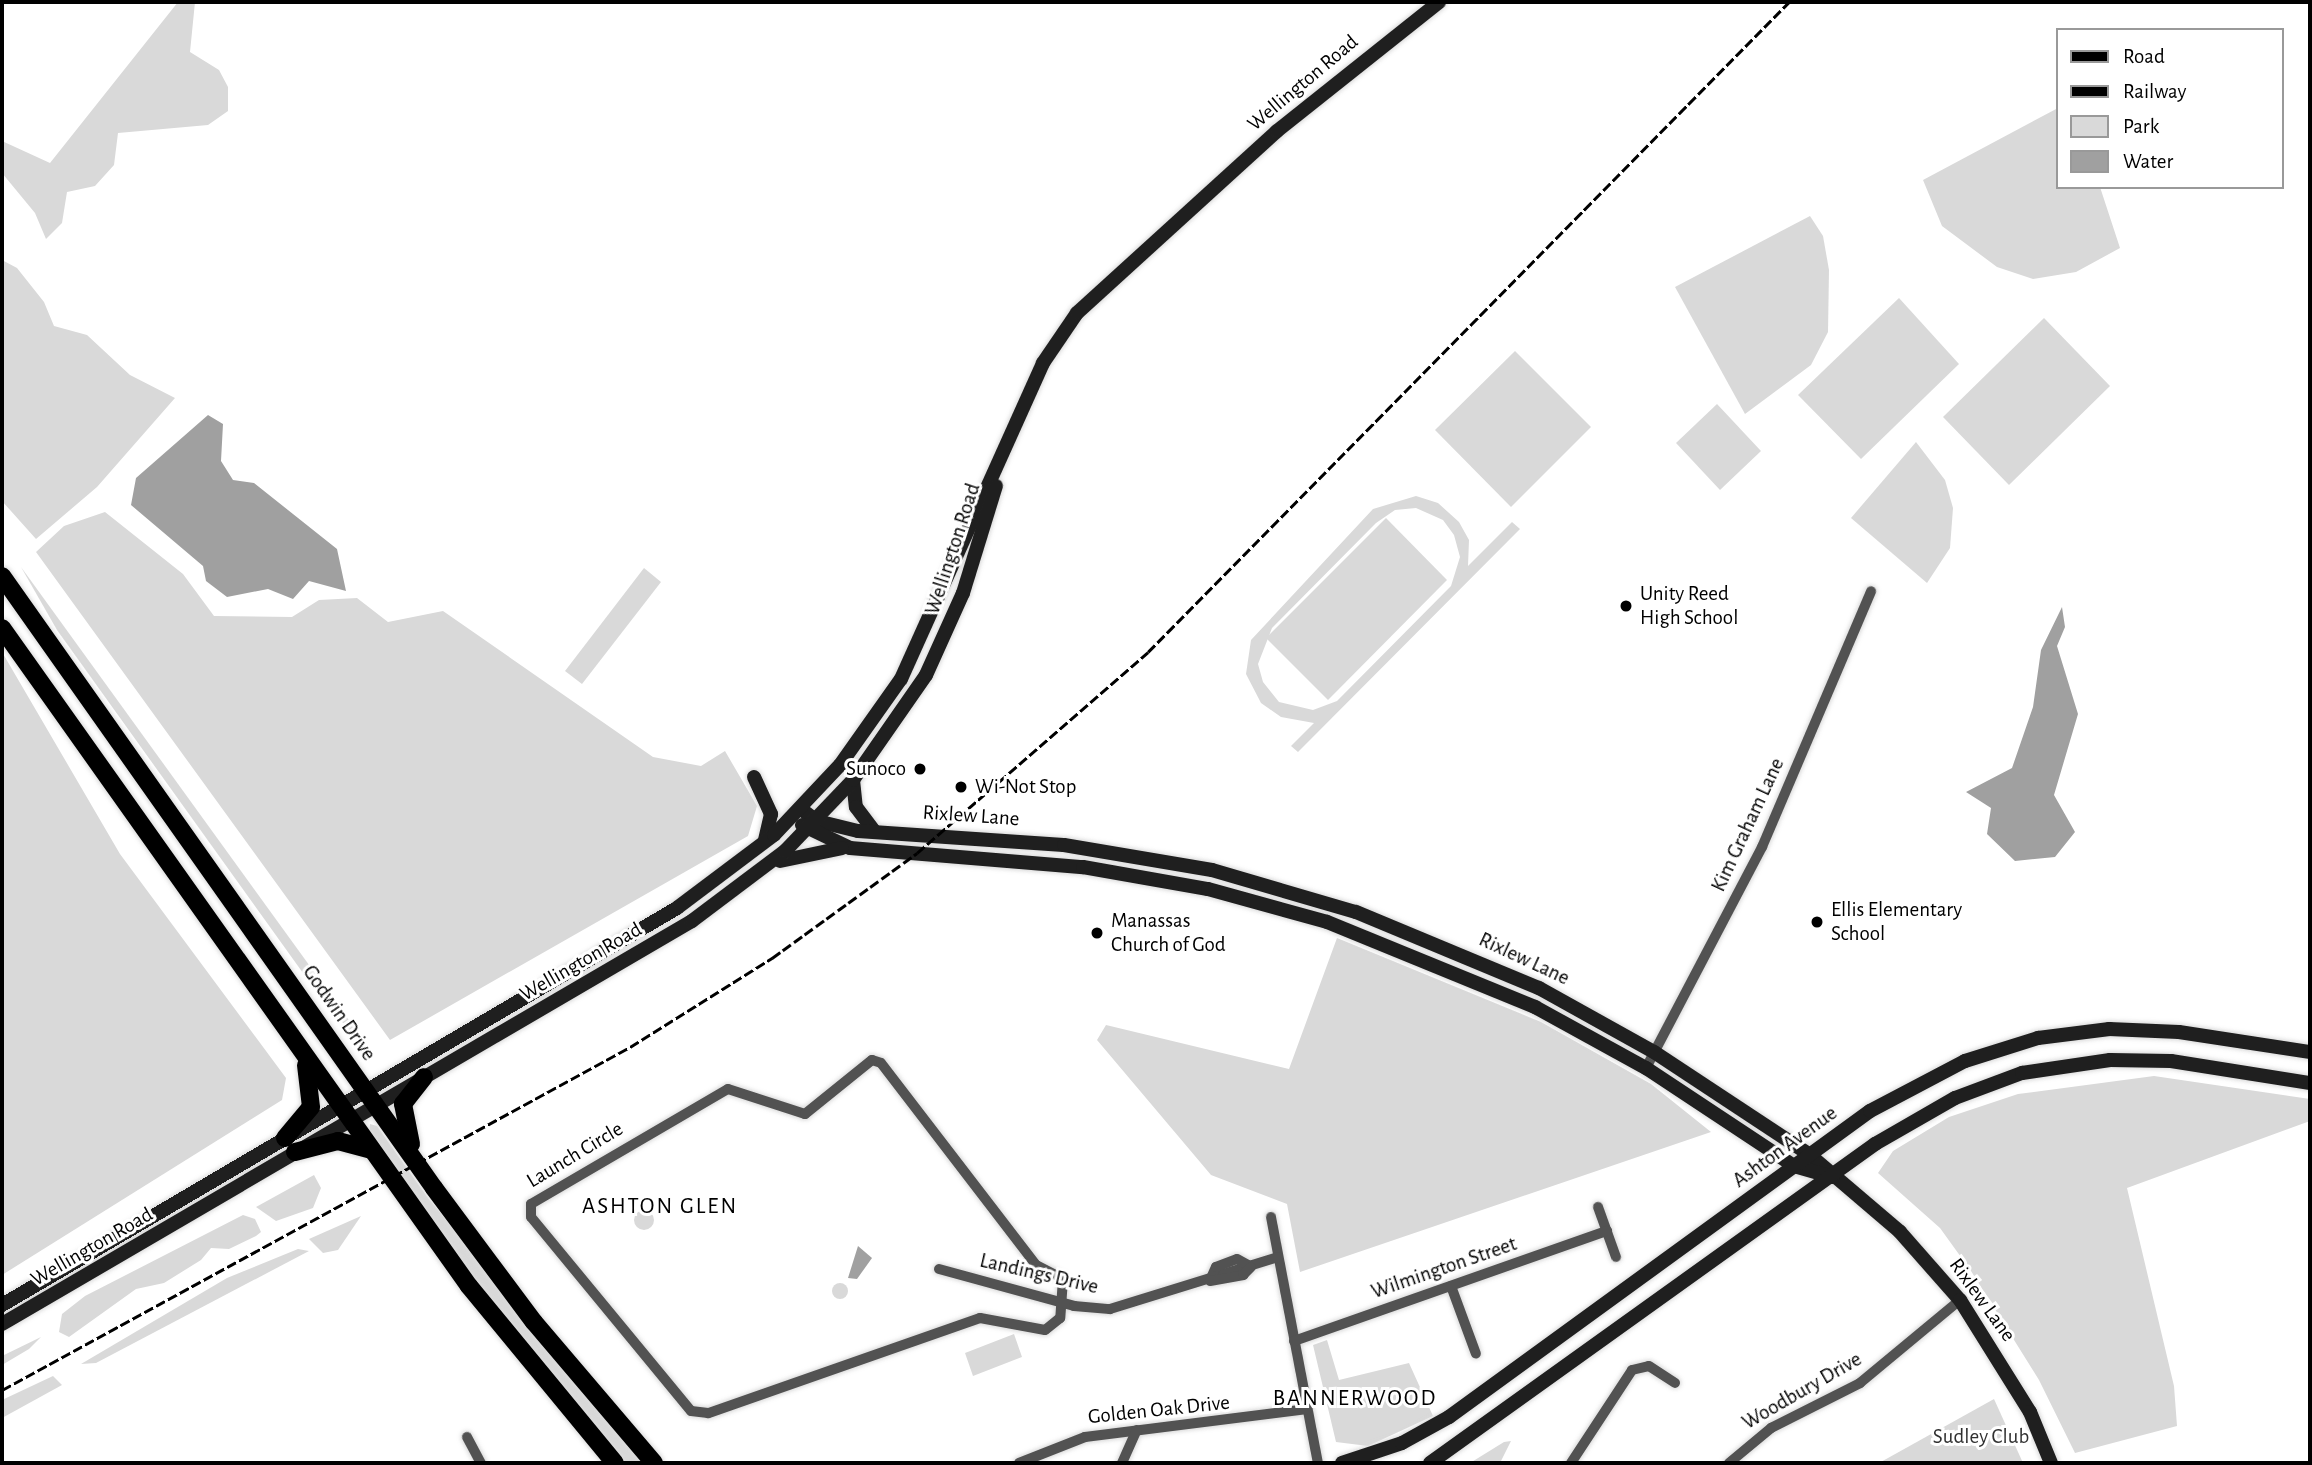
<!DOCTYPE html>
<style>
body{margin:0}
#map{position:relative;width:2312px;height:1465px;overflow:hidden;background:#fff;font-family:"Alegreya Sans",sans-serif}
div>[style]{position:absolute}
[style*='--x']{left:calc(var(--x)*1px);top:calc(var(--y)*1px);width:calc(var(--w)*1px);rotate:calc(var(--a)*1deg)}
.green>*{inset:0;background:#d9d9d9}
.round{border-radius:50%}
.water>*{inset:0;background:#a0a0a0}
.roads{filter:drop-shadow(0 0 2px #dbdbdb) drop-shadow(0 0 2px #dbdbdb)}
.street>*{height:10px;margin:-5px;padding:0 5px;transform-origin:5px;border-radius:5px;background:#525252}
.secondary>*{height:14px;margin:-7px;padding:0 7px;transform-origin:7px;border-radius:7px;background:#1f1f1f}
.primary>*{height:18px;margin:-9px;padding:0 9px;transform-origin:9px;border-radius:9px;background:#000}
.rail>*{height:2.5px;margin-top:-1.25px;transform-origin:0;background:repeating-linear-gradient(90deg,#000 0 10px,transparent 0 13.5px)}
.dots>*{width:19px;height:19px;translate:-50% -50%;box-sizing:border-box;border:4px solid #fff;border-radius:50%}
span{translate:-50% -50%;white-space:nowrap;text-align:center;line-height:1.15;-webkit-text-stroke:6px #fff;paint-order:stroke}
.street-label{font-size:21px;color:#000}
.poi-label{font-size:21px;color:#000}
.left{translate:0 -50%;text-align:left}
.right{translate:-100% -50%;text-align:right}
.park-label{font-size:21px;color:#303030}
.neighbourhood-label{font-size:23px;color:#000;letter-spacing:2px}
.frame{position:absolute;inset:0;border:4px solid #000;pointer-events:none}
.legend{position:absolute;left:2056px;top:28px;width:228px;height:161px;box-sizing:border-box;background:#fff;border:2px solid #999;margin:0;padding:9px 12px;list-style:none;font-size:21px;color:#000}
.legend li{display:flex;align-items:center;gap:14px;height:35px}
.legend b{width:35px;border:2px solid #999}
</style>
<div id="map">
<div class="green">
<i style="clip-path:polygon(178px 2px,195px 2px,190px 52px,219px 70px,228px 87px,228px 111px,208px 125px,118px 133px,114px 165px,95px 186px,67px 192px,62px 223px,46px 239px,35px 213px,2px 173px,2px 141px,50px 163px)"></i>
<i style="clip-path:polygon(2058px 108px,2058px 187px,2100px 187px,2120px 248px,2076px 272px,2033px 279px,1997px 267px,1942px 226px,1923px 180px)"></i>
<i style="clip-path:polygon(1810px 216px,1823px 236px,1829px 270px,1828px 332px,1811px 365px,1745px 414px,1675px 287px)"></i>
<i style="clip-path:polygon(2px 260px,17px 268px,44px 302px,54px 326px,87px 335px,130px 375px,175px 398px,97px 487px,36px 539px,2px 501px)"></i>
<i style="clip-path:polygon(1899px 298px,1959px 364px,1861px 459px,1798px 395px)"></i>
<i style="clip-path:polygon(2044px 318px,2110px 386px,2009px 485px,1943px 417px)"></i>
<i style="clip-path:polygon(1515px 351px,1591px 427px,1511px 507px,1435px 430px)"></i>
<i style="clip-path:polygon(1717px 404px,1761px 451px,1720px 490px,1676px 443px)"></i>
<i style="clip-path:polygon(1916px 442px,1945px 480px,1953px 508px,1950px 548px,1927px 583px,1851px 518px)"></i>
<i style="clip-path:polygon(evenodd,1416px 496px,1438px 503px,1459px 522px,1469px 540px,1468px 566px,1512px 522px,1520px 529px,1298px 752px,1291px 746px,1314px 723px,1281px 717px,1261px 703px,1246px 674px,1251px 640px,1373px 509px,1416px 496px,1416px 508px,1443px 520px,1454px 535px,1460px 557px,1451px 586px,1337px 701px,1313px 710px,1279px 702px,1263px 682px,1258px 664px,1272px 628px,1376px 523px,1395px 510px,1416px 508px)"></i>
<i style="clip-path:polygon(105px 512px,183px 574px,214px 616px,292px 617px,319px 600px,357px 598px,388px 622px,443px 611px,653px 757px,701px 766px,725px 751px,757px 806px,748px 836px,390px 1040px,36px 552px,64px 526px)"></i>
<i style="clip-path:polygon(1386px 518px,1447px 580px,1328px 700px,1266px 638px)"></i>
<i style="clip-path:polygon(21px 567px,367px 1045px,368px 1054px,308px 980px,57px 630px)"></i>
<i style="clip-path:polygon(644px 568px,661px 582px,582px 684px,565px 671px)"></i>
<i style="clip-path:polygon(2px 652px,120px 854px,286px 1078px,282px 1100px,2px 1275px)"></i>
<i style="clip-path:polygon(1337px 938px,1541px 1022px,1651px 1084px,1711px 1132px,1300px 1272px,1287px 1204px,1211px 1175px,1097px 1040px,1106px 1025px,1289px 1069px)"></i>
<i style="clip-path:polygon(2154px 1076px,2310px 1099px,2310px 1121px,2127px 1188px,2174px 1386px,2177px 1426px,2075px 1453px,2039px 1380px,1971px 1271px,1940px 1228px,1878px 1173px,1893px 1151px,1949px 1117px,2018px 1094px)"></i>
<i style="clip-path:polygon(370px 1124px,377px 1126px,428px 1198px,647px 1463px,623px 1463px,506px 1325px,369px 1136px)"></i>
<i style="clip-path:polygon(314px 1175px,321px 1188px,313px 1208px,276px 1221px,256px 1207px)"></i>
<i class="round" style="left:634px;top:1210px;width:20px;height:20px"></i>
<i style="clip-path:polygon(243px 1215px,255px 1219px,261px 1232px,256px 1236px,229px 1249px,211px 1248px,201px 1260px,164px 1283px,136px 1289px,69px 1337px,59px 1332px,62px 1314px,85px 1296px)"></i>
<i style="clip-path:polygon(361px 1216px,338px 1250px,323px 1253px,309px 1239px)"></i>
<i style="clip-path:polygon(298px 1249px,309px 1251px,96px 1363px,81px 1364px,227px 1278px)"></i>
<i class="round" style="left:832px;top:1283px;width:16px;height:16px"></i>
<i style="clip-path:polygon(1014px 1334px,1022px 1357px,973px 1376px,965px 1353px)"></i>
<i style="clip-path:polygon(41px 1337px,29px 1349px,2px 1365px,2px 1356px)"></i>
<i style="clip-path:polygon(1327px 1340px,1339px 1380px,1409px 1363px,1433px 1416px,1368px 1446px,1336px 1442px,1313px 1345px)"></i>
<i style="clip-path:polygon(53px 1376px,62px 1385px,2px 1418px,2px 1400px)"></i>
<i style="clip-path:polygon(1994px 1399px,2023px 1463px,1879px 1463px)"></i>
<i style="clip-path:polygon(1511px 1441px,1500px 1463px,1470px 1463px,1504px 1442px)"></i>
</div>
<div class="water">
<i style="clip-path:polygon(208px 415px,223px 424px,221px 461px,233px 480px,254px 483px,337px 549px,346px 591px,309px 581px,293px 599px,268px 589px,227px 597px,206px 581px,203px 566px,131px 505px,136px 478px)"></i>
<i style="clip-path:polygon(2062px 607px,2065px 627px,2057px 646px,2078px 714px,2054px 795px,2075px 832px,2055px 857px,2015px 861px,1987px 834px,1991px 808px,1966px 792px,2012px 768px,2033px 707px,2041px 650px)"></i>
<i style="clip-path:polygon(858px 1246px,872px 1258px,857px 1279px,848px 1278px)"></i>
</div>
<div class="roads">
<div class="street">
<i style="--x:872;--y:1060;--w:9;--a:18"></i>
<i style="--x:881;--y:1063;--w:255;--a:52.5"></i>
<i style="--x:1036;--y:1265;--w:30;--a:27"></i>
<i style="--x:1063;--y:1279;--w:39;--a:94"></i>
<i style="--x:1060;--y:1318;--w:19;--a:141"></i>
<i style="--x:1045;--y:1330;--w:66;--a:-169.5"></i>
<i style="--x:980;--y:1318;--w:288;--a:160.7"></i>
<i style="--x:708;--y:1413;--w:17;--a:-173"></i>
<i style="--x:691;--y:1411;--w:251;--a:-129.5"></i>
<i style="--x:531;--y:1217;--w:13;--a:-90"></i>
<i style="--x:531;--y:1204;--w:228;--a:-30.3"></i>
<i style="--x:728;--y:1089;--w:81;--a:18"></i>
<i style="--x:805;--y:1114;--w:86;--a:-38.9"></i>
<i style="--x:1646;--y:1068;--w:250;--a:-62.3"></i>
<i style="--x:1762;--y:847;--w:278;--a:-66.9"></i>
<i style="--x:1598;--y:1207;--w:53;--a:70.2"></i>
<i style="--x:1271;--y:1217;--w:250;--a:79.2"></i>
<i style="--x:939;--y:1269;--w:140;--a:15.3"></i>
<i style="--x:1074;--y:1306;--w:36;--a:5"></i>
<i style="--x:1110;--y:1309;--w:176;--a:-17.2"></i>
<i style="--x:1211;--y:1278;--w:12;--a:-66"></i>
<i style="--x:1216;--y:1267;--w:22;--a:-21"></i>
<i style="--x:1237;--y:1259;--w:15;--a:28"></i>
<i style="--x:1210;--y:1281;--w:34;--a:-10"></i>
<i style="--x:1243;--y:1275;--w:11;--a:-45"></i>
<i style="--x:1451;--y:1286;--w:72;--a:69.8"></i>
<i style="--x:1294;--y:1341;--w:332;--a:-19.4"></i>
<i style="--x:467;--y:1437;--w:30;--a:62"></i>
<i style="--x:1019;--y:1463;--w:71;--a:-21.5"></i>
<i style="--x:1085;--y:1437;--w:224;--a:-7.2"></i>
<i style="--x:1122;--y:1463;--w:36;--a:-66"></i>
<i style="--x:1571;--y:1463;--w:111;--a:-56.7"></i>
<i style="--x:1632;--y:1370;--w:17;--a:-13"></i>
<i style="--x:1649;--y:1366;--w:31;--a:33"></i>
<i style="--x:1729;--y:1463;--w:55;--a:-39.8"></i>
<i style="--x:1771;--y:1428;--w:100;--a:-26.8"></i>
<i style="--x:1860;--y:1383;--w:130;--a:-39.7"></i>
</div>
<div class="secondary">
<i style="--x:754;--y:777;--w:41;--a:65.3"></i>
<i style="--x:771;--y:814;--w:27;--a:103"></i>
<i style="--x:853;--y:780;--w:27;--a:84"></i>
<i style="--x:856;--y:807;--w:31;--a:53"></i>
<i style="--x:801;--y:809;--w:20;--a:37"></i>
<i style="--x:817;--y:821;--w:42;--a:13.7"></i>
<i style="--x:858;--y:831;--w:206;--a:3.9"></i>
<i style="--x:1064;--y:845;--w:150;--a:9.6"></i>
<i style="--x:1212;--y:870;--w:150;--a:16.3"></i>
<i style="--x:1356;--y:912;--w:198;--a:22.6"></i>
<i style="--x:1539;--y:988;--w:132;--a:29.1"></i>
<i style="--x:1654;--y:1052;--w:187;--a:33.4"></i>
<i style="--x:1810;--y:1155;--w:118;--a:40.5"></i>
<i style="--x:1900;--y:1232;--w:91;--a:48.6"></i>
<i style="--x:1960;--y:1300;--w:132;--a:58"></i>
<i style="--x:2030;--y:1412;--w:55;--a:67.6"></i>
<i style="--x:802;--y:825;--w:53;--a:25.6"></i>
<i style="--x:850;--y:848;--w:234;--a:4.7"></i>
<i style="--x:1083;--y:867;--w:127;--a:10"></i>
<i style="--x:1208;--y:889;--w:123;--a:15.5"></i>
<i style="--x:1327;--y:922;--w:225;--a:22.2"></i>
<i style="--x:1535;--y:1007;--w:127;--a:28.8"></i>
<i style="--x:1646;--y:1068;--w:178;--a:33.5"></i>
<i style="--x:1794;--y:1166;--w:40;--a:16"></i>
<i style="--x:780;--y:861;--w:63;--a:-11.8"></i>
<i style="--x:2;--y:1305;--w:783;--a:-30.46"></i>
<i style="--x:677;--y:908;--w:121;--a:-37"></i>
<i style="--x:774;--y:835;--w:96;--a:-46.7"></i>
<i style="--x:840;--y:765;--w:105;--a:-54.7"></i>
<i style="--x:901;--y:679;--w:346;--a:-65.8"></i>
<i style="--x:1043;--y:363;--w:60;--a:-55.8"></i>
<i style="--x:1077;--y:313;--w:270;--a:-42.3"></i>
<i style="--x:1277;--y:131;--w:207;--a:-38.5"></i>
<i style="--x:2;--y:1324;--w:799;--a:-30.29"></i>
<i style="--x:692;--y:921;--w:116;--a:-37"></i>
<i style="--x:785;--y:851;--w:98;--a:-46.2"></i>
<i style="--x:853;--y:780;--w:128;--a:-55.2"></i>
<i style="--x:926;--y:675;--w:90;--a:-65.7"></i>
<i style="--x:963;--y:593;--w:112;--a:-72.9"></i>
<i style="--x:1342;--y:1463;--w:63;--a:-18.4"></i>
<i style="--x:1402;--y:1443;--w:54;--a:-29"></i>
<i style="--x:1449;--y:1417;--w:520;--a:-36.01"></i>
<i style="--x:1870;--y:1111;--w:107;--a:-27.8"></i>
<i style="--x:1965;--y:1061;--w:77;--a:-17.5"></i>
<i style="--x:2038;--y:1038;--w:72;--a:-7.2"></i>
<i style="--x:2109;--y:1029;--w:70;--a:2.5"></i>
<i style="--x:2179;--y:1032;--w:133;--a:8.7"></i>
<i style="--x:1430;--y:1463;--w:548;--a:-35.63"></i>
<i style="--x:1875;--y:1144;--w:92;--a:-29.9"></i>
<i style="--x:1955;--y:1098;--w:72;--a:-20.5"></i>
<i style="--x:2022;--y:1073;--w:89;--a:-8.4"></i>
<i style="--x:2110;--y:1060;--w:61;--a:0.9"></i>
<i style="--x:2171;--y:1061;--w:141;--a:9"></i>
</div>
<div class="primary">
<i style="--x:2;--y:576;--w:749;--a:54.78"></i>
<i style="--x:434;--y:1188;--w:167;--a:53.3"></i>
<i style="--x:534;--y:1322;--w:185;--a:49.6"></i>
<i style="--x:2;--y:628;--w:807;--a:54.64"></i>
<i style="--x:469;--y:1286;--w:229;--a:50.5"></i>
<i style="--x:285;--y:1138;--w:40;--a:-50"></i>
<i style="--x:311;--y:1107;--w:42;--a:-96.8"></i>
<i style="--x:411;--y:1144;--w:41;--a:-101.3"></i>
<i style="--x:403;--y:1104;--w:34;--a:-52"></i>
<i style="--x:295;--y:1152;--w:44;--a:-14.3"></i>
<i style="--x:338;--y:1141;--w:35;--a:15"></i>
</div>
</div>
<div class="rail">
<i style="--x:2;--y:1390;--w:716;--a:-28.64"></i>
<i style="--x:630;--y:1047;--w:168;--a:-32.1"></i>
<i style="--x:772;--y:958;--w:179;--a:-35.9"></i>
<i style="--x:917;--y:853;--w:306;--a:-41"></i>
<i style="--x:1148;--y:652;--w:913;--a:-45.4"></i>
</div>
<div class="dots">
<i style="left:1626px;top:606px;background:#000"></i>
<i style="left:920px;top:769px;background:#000"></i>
<i style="left:961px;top:787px;background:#000"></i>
<i style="left:1817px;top:922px;background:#000"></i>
<i style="left:1097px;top:933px;background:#000"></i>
</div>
<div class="street-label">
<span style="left:1303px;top:83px;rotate:-40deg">Wellington Road</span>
<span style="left:953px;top:549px;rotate:-72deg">Wellington Road</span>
<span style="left:971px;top:816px;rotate:4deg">Rixlew Lane</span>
<span style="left:1748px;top:825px;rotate:-65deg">Kim Graham Lane</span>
<span style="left:1524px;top:959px;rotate:25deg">Rixlew Lane</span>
<span style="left:581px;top:962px;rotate:-30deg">Wellington Road</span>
<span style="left:339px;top:1013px;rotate:55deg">Godwin Drive</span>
<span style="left:1785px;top:1147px;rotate:-36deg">Ashton Avenue</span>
<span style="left:575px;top:1155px;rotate:-31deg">Launch Circle</span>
<span style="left:92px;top:1247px;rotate:-30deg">Wellington Road</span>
<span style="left:1444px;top:1268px;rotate:-19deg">Wilmington Street</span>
<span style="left:1039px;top:1274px;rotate:13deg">Landings Drive</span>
<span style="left:1982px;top:1300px;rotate:54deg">Rixlew Lane</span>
<span style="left:1802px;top:1391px;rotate:-30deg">Woodbury Drive</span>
<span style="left:1159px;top:1410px;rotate:-6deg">Golden Oak Drive</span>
</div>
<div class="poi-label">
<span class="left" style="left:1640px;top:606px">Unity Reed<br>High School</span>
<span class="right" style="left:906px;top:769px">Sunoco</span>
<span class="left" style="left:975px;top:787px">Wi-Not Stop</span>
<span class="left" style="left:1831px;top:922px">Ellis Elementary<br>School</span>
<span class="left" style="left:1111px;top:933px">Manassas<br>Church of God</span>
</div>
<div class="park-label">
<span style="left:1981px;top:1437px">Sudley Club</span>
</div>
<div class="neighbourhood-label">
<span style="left:660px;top:1207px">ASHTON GLEN</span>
<span style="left:1355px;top:1399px">BANNERWOOD</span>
</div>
<div class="frame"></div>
<ul class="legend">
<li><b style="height:9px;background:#000"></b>Road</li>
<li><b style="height:9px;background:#000"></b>Railway</li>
<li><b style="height:19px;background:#d9d9d9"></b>Park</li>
<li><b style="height:19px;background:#a0a0a0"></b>Water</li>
</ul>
</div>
